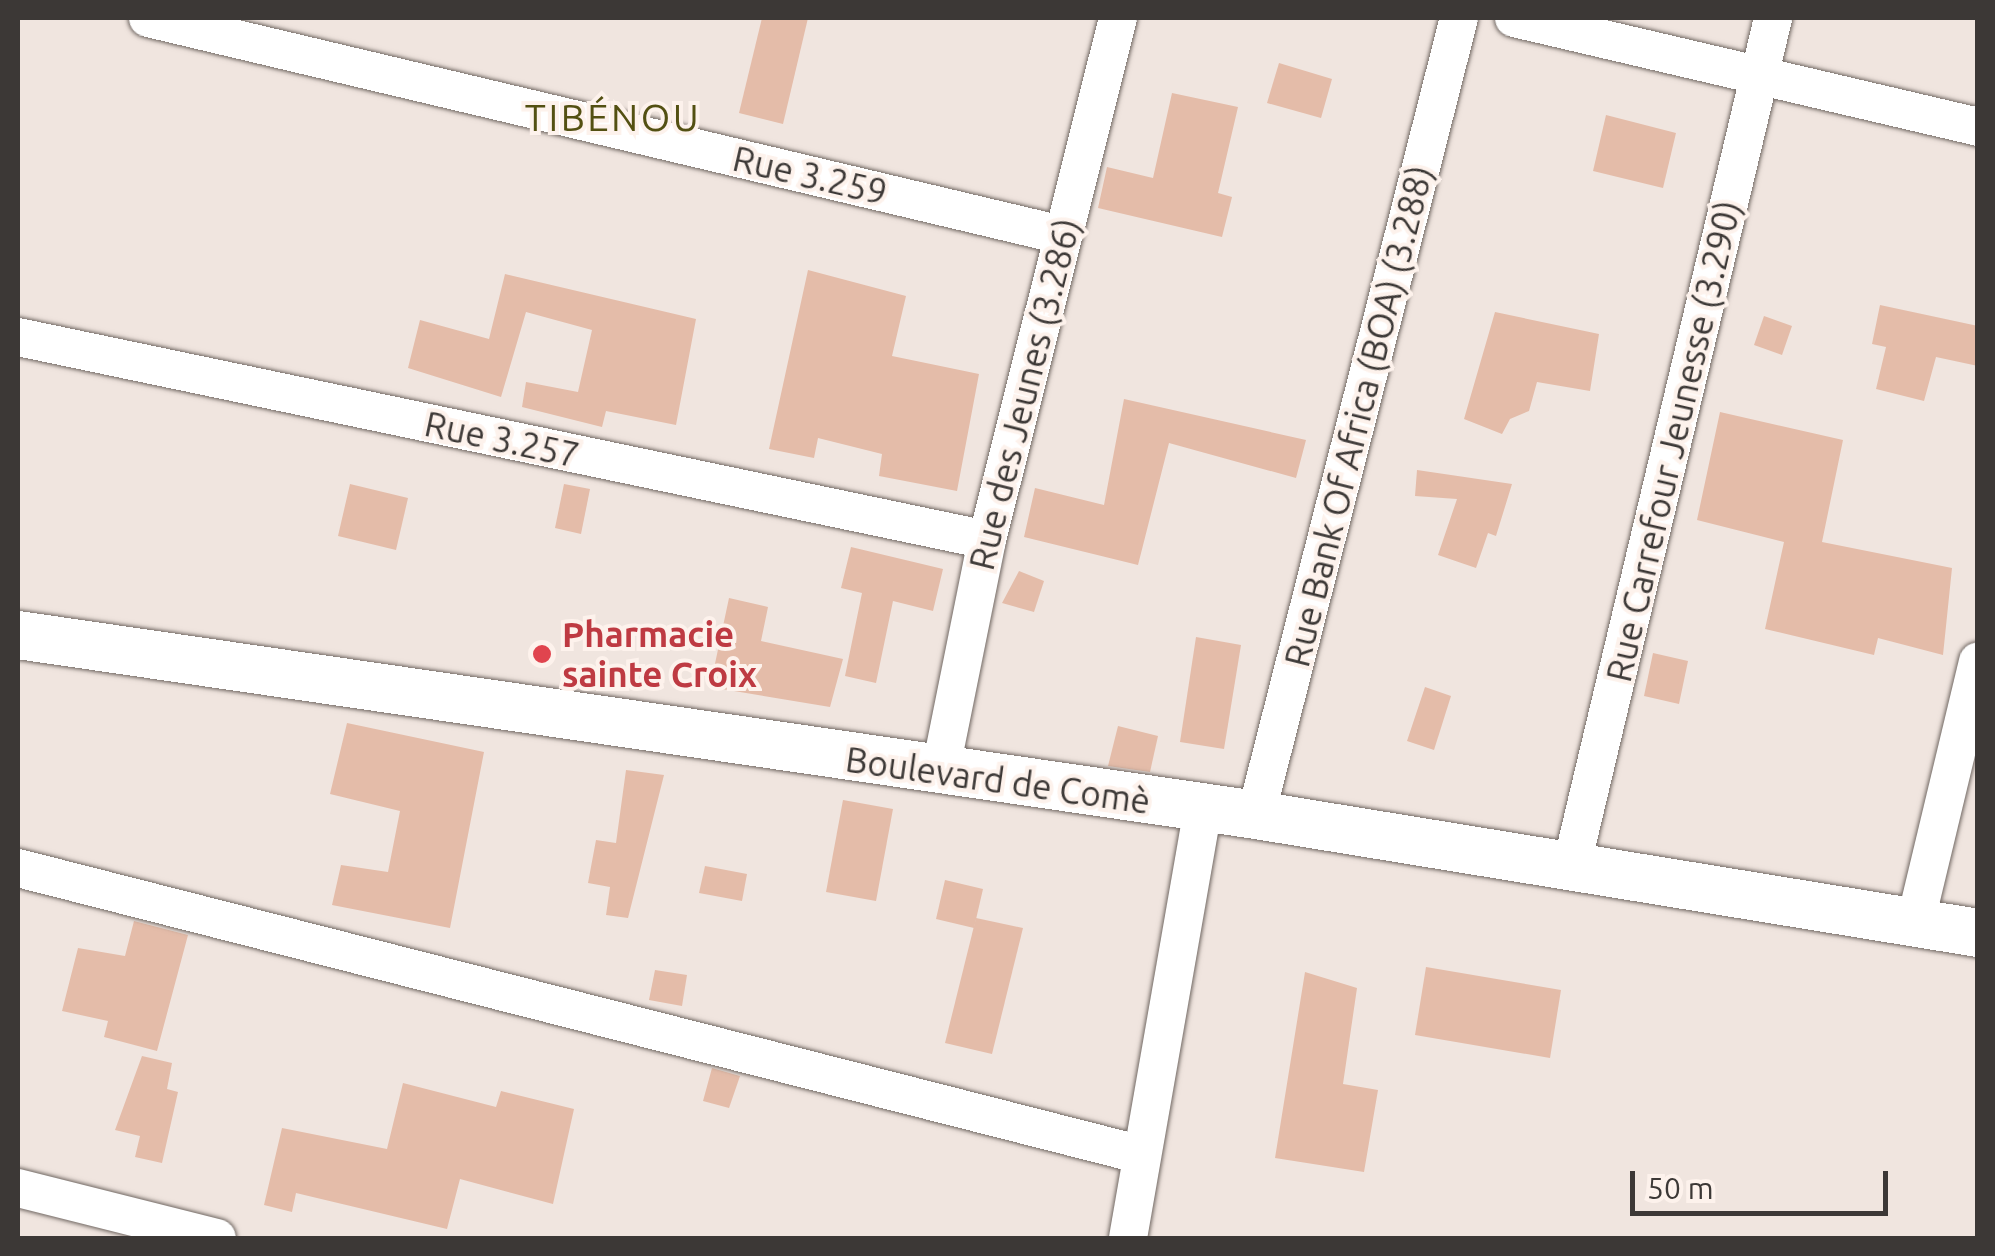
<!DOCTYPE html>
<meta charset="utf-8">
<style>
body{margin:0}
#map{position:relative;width:1995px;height:1256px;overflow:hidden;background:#f0e5df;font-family:Ubuntu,sans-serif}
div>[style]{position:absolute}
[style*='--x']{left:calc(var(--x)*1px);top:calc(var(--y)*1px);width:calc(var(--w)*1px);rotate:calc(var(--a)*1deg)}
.building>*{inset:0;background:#e4bca9}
.roads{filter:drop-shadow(0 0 2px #716863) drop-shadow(0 0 2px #716863)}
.minor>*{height:38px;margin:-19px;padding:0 19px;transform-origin:19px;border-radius:19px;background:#fff}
.major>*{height:48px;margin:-24px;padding:0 24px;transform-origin:24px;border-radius:24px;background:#fff}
.dots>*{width:28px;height:28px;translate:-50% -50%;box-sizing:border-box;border:5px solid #fdf2ec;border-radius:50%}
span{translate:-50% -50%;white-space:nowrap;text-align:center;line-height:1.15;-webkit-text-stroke:8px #fdf2ec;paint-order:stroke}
.street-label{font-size:35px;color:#3c3836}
.health-label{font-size:35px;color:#be3a42;font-weight:700}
.left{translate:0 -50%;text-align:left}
.neighbourhood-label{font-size:38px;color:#535012;letter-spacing:2.5px}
.frame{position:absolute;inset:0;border:20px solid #3c3836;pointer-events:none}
.scale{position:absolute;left:1630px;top:1171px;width:258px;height:45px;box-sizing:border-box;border:5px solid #3c3836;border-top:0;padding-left:12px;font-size:30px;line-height:35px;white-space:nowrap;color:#3c3836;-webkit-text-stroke:8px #fdf2ec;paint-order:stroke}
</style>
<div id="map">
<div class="building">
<i style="clip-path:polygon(762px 18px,808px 18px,783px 124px,739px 113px)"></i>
<i style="clip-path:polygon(1279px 63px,1332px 79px,1321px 118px,1267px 103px)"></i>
<i style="clip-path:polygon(1172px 93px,1238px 107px,1218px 193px,1232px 197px,1222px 237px,1098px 208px,1107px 167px,1153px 178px)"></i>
<i style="clip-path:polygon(1606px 115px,1676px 133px,1663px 188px,1593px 171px)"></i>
<i style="clip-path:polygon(808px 270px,906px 296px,892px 356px,979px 374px,957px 491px,879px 476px,882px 454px,818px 438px,814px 458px,769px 449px)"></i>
<i style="clip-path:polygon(505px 274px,696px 319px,676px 425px,606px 411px,602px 427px,522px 407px,526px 382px,578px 392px,592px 330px,526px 312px,501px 397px,408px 368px,420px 320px,489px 339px)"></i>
<i style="clip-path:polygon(1880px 305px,1978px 326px,1978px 366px,1936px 357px,1924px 401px,1876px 389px,1886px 347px,1872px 344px)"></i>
<i style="clip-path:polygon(1495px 312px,1599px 334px,1590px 391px,1537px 382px,1529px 411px,1510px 419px,1502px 434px,1464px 419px)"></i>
<i style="clip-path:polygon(1764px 316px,1792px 326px,1782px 355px,1754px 345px)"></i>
<i style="clip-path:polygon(1124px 399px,1306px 440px,1296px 478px,1169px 443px,1138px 565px,1024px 537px,1035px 488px,1104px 505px)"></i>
<i style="clip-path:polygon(1720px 412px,1843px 440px,1822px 542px,1952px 568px,1943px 655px,1878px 638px,1874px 655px,1765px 629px,1784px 542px,1697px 520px)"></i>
<i style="clip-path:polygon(1417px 470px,1512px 484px,1496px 536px,1488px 533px,1476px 568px,1438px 555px,1457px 499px,1415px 496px)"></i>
<i style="clip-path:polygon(350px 484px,408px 498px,396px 550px,338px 536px)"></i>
<i style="clip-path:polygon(564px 484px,590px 489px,581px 534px,555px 528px)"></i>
<i style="clip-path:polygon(851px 547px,943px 569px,933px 611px,893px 601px,876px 683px,845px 676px,862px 593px,841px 588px)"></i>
<i style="clip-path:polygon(1019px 571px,1044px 581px,1034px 612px,1002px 603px)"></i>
<i style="clip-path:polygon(729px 598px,768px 607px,761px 641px,843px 659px,830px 707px,710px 687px)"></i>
<i style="clip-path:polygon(1196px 637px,1241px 645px,1224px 749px,1180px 742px)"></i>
<i style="clip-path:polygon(1653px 653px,1688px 661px,1679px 704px,1644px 696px)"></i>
<i style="clip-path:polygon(1425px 687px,1451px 696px,1434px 750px,1407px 741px)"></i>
<i style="clip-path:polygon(347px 723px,484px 752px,450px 928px,332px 905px,341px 865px,388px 872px,400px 811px,330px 794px)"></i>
<i style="clip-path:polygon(1118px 726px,1158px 736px,1150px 772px,1108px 766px)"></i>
<i style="clip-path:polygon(626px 770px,664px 775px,628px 918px,606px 915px,610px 887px,588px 883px,596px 840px,616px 843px)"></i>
<i style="clip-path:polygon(843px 800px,893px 809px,876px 901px,826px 892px)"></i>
<i style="clip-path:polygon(705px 866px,747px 874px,742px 901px,699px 893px)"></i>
<i style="clip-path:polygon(945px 880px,983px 889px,974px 928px,936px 919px)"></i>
<i style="clip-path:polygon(976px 918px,1023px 928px,992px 1054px,945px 1043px)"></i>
<i style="clip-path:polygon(134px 921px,188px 935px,157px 1051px,104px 1037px,108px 1021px,62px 1011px,78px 948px,125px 956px)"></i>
<i style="clip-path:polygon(1426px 967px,1561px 990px,1550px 1058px,1415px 1035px)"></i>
<i style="clip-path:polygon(655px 970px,687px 975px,682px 1006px,649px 1000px)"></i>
<i style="clip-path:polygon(1305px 972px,1357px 988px,1343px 1084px,1378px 1090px,1364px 1172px,1275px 1158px)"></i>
<i style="clip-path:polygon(142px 1056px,172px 1063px,167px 1089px,178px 1092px,162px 1163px,135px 1157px,140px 1136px,115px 1130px)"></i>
<i style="clip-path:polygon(712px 1068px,740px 1076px,729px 1108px,703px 1101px)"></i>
<i style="clip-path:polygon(403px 1083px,496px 1107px,501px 1091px,574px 1109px,553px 1204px,460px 1179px,447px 1229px,296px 1193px,292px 1212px,264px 1205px,282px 1128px,387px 1149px)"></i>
</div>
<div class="roads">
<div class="minor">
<i style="--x:148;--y:18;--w:939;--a:13.36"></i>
<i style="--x:1514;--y:18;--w:477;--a:13.2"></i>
<i style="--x:18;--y:337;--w:990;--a:11.83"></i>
<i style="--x:940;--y:773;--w:238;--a:-78.6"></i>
<i style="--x:987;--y:540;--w:538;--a:-75.91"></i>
<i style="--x:1256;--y:815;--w:822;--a:-75.71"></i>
<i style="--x:1572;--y:864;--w:870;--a:-76.63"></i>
<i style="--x:18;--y:868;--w:1156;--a:14.32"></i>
<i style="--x:1915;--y:924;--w:270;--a:-76.5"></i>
<i style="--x:18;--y:1188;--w:205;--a:14.1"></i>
<i style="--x:1128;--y:1238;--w:436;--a:-80.1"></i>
</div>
<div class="major">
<i style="--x:18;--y:635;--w:1251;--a:8.27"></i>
<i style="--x:1256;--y:815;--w:732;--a:9.28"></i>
</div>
</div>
<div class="dots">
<i style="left:542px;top:654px;background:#e0444e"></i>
</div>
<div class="street-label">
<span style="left:810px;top:175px;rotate:13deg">Rue 3.259</span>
<span style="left:1024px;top:394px;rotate:-76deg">Rue des Jeunes (3.286)</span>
<span style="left:1358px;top:416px;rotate:-76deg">Rue Bank Of Africa (BOA) (3.288)</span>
<span style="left:502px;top:439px;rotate:12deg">Rue 3.257</span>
<span style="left:1673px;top:441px;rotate:-77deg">Rue Carrefour Jeunesse (3.290)</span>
<span style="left:998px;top:780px;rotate:8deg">Boulevard de Comè</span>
</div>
<div class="health-label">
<span class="left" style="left:562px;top:654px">Pharmacie<br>sainte Croix</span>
</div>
<div class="neighbourhood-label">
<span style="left:613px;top:118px">TIBÉNOU</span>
</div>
<div class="frame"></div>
<div class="scale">50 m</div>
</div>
